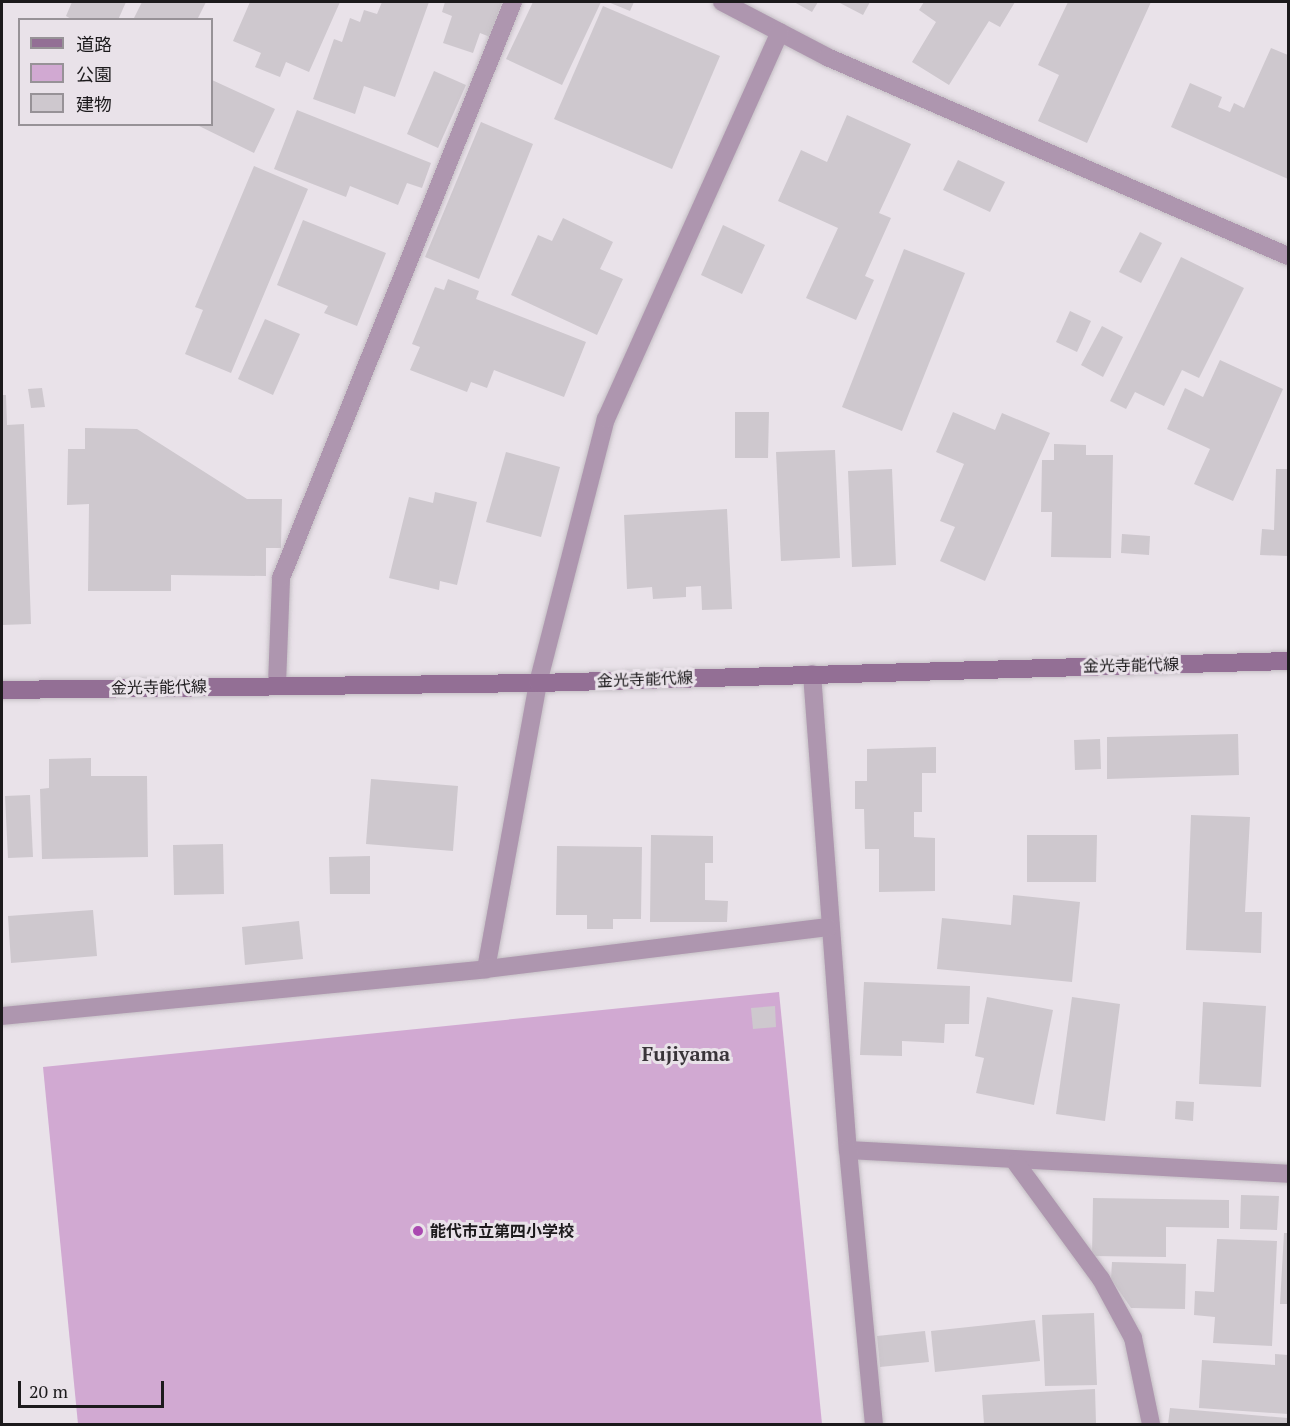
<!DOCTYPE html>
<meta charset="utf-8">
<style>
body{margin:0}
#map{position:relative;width:1290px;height:1426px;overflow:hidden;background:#e9e2e9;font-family:"PT Serif","Noto Sans JP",serif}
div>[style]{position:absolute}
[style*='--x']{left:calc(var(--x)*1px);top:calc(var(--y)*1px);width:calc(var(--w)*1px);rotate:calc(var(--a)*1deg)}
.green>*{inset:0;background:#d1a9d2}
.building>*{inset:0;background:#cec8ce}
.roads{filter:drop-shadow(0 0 2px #c4bec4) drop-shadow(0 0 2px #c4bec4)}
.lane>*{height:18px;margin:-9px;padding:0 9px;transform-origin:9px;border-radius:9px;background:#ae96af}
.street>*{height:18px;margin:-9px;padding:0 9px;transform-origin:9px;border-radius:9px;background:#ae96af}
.secondary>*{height:18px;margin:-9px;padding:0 9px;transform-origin:9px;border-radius:9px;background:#936f95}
.dots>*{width:16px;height:16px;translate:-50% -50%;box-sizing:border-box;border:3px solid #e9e2e9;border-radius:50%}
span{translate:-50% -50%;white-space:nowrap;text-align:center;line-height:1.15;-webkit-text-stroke:6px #e9e2e9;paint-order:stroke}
.street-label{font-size:16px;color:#1c1a1c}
.poi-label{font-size:16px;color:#1c1a1c;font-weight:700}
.left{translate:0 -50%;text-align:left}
.quarter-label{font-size:20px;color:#393439;font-weight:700}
.frame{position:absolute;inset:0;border:3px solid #1c1a1c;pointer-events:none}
.legend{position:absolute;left:18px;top:18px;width:195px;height:108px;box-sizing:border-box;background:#e9e2e9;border:2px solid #979297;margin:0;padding:8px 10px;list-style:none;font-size:18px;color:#1c1a1c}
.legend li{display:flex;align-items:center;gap:12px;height:30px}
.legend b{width:30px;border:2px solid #979297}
.scale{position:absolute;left:18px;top:1381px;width:146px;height:27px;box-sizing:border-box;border:3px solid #1c1a1c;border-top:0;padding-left:8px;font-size:18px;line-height:21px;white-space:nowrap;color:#1c1a1c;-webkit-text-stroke:4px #e9e2e9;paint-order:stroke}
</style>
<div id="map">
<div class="green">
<i style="clip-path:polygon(779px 992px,822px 1424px,78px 1424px,43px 1067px)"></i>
</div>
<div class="building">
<i style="clip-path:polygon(72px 2px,126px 2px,118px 20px,73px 20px,66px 16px)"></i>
<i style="clip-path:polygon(142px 2px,206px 2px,197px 20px,133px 20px)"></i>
<i style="clip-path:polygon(250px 2px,340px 2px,309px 72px,286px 62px,280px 77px,255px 67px,261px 53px,233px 41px)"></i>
<i style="clip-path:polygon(382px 2px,429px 2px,395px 97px,364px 86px,355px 114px,313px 99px,334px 39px,342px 42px,350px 18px,360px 22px,364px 10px,377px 14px)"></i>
<i style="clip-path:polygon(445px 2px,502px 2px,490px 37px,480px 33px,473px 53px,443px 43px,452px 16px,442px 12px)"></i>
<i style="clip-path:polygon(533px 2px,601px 2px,562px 85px,506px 59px)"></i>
<i style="clip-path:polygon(608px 2px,634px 2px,630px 11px)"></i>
<i style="clip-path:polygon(794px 2px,818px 2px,812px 12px)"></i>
<i style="clip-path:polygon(838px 2px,870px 2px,863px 15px)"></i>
<i style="clip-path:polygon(924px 2px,1015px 2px,1000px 27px,989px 21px,949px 85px,912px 62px,936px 22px,919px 10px)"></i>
<i style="clip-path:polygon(1068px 2px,1151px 2px,1087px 143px,1038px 121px,1059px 75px,1038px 65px)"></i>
<i style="clip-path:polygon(603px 6px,720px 56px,672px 169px,554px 119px)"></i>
<i style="clip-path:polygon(1271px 48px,1288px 55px,1288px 179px,1171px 127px,1190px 83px,1222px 97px,1218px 107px,1230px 112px,1234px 103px,1244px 108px)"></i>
<i style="clip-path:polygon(434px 71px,466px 85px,438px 148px,407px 134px)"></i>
<i style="clip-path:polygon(212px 80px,275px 109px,254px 153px,195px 124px,212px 124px)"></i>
<i style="clip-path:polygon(297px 110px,431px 163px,422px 188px,407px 183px,398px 205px,350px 186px,346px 197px,274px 169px)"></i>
<i style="clip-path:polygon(847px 115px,911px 144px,879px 213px,891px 218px,865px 276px,874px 280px,856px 320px,806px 298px,838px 228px,778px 201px,801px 150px,827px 162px)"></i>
<i style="clip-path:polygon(481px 122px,533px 144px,479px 279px,425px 257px)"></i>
<i style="clip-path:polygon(958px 160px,1005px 182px,990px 212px,943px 190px)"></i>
<i style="clip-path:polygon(254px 166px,308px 189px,231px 373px,185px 354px,203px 310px,195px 307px)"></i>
<i style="clip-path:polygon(563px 218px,613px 242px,600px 269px,623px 279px,597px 335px,511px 295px,538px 235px,552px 241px)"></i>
<i style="clip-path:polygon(303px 220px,386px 253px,357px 326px,324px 313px,328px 306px,277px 285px)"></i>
<i style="clip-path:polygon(723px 225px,765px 245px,742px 294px,701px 275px)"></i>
<i style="clip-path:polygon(1140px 232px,1162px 243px,1141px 283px,1119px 272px)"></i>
<i style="clip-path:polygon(904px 249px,965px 273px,902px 431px,842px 407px)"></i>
<i style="clip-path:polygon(1181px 257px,1244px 288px,1199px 378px,1182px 370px,1164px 406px,1135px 392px,1126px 409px,1110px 401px)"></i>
<i style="clip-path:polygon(448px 279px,479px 291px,476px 299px,586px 342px,564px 397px,494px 370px,487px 388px,471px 382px,467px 392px,410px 370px,420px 347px,412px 344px,435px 287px,444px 290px)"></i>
<i style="clip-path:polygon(1070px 311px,1091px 321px,1077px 352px,1056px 342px)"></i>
<i style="clip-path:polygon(265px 319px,300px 334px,273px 395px,238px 379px)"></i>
<i style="clip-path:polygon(1102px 326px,1123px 337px,1103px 377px,1081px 365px)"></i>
<i style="clip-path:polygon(1220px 360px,1283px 389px,1233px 501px,1194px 484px,1210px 449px,1167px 429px,1185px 388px,1203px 397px)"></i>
<i style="clip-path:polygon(42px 388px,45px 407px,31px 408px,28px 389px)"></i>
<i style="clip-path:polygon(2px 395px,6px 395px,7px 425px,24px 424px,31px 624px,2px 625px)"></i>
<i style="clip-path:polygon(735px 412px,769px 412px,768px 458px,735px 458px)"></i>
<i style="clip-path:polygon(953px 412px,995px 430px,1002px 413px,1050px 433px,985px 581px,940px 561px,955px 527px,940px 521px,964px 464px,936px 452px)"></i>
<i style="clip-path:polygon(85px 428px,137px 429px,247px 499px,282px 499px,281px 548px,266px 548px,266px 576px,171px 575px,171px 591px,88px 591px,89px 504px,67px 505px,68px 449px,85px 449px)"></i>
<i style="clip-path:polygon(1054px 444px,1086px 445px,1086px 455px,1113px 455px,1111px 558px,1051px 557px,1052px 512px,1041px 512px,1042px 460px,1054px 460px)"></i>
<i style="clip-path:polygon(835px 450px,840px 558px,781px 561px,776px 452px)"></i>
<i style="clip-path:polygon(506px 452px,560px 467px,541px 537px,486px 522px)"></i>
<i style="clip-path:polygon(892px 469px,896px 565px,852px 567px,848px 471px)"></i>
<i style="clip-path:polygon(1276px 469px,1288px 469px,1288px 556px,1260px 555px,1262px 529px,1274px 530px)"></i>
<i style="clip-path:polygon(435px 492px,477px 502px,457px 585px,440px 581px,439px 590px,389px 578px,409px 497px,433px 503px)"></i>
<i style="clip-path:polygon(727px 509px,732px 609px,702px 610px,701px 586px,686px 587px,686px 597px,653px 599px,652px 587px,627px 589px,624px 515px)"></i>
<i style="clip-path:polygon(1122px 534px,1150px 536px,1149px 555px,1121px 553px)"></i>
<i style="clip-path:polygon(1238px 734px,1239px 775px,1107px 779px,1107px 737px)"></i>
<i style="clip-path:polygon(1100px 739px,1101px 769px,1075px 770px,1074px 740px)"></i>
<i style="clip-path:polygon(936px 747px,936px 773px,922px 773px,922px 812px,914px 812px,914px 837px,935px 838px,935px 891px,879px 892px,879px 849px,865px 849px,864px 809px,855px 809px,855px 781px,867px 781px,867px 749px)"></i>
<i style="clip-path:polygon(91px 758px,91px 776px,147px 776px,148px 857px,42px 859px,40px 789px,49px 788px,49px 759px)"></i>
<i style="clip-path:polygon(371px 779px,458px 786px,453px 851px,366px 844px)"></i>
<i style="clip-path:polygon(30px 795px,33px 857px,8px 858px,5px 796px)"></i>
<i style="clip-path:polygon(1191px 815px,1250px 817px,1245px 912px,1262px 912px,1261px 953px,1186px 950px)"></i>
<i style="clip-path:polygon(651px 835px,713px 836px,713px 863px,705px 863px,705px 900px,728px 901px,727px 922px,650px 922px)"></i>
<i style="clip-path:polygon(1027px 835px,1097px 835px,1096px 882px,1027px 882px)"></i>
<i style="clip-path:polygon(223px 844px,224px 894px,174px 895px,173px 845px)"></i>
<i style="clip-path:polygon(557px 846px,642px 847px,641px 919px,613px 919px,613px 929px,587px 929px,587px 915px,556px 915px)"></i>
<i style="clip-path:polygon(370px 856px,370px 894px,330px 894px,329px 857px)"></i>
<i style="clip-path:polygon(1013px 895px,1080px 902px,1072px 982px,937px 969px,942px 918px,1011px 925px)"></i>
<i style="clip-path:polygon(93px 910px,97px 956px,11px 963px,8px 916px)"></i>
<i style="clip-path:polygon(299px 921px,303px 959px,245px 965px,242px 927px)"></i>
<i style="clip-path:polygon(864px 982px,970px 986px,969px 1024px,945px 1024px,944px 1043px,902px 1041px,902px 1056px,860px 1055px)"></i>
<i style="clip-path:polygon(987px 997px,1053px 1010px,1034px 1105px,976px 1093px,984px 1058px,975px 1056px)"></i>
<i style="clip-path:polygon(1072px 997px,1120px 1004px,1105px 1121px,1056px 1114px)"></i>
<i style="clip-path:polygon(1203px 1002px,1266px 1006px,1261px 1087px,1199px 1084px)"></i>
<i style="clip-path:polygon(775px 1006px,776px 1027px,753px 1029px,751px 1008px)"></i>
<i style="clip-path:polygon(1176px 1101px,1194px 1102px,1193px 1121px,1175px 1119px)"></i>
<i style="clip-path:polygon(1241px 1195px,1279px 1196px,1277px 1230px,1240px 1229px)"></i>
<i style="clip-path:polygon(1093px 1198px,1229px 1200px,1229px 1228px,1166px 1227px,1166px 1257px,1092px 1256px)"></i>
<i style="clip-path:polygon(1284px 1233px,1288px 1233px,1288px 1304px,1280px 1304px)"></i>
<i style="clip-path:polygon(1217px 1239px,1277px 1241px,1272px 1346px,1213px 1343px,1215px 1317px,1194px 1315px,1195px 1291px,1214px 1292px)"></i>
<i style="clip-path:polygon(1112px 1262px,1186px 1264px,1185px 1309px,1131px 1308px,1111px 1279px)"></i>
<i style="clip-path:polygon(1094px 1313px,1097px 1385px,1045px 1386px,1042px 1315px)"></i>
<i style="clip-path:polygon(1035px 1320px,1040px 1361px,935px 1372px,931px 1331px)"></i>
<i style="clip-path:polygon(925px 1331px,929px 1362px,880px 1367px,877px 1336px)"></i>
<i style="clip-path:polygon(1275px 1354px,1288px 1355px,1288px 1414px,1199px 1408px,1202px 1360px,1275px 1365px)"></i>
<i style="clip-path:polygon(1095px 1389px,1096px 1424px,984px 1424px,982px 1395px)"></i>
<i style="clip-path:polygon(1170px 1408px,1288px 1418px,1288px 1424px,1168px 1424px)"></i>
</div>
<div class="roads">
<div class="lane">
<i style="--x:812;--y:674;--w:477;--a:85.7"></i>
<i style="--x:848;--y:1150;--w:441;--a:3.1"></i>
<i style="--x:277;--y:684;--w:106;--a:-87.8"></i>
<i style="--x:281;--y:578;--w:621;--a:-68.06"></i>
<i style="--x:848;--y:1150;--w:275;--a:84.6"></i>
<i style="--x:1016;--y:1163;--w:144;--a:53.8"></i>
<i style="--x:1101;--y:1279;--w:67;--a:61.5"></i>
<i style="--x:1133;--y:1338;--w:88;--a:78.2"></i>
</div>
<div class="street">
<i style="--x:722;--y:2;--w:119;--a:27.6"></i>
<i style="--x:827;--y:57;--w:502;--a:23.35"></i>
<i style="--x:486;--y:969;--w:291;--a:-79.7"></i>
<i style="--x:538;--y:683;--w:273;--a:-75.6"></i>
<i style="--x:606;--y:419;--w:424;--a:-65.8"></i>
<i style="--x:2;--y:1016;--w:486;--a:-5.5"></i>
<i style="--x:486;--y:969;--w:344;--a:-7"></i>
</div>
<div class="secondary">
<i style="--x:2;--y:690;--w:536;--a:-0.75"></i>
<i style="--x:538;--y:683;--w:750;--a:-1.68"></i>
</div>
</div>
<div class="dots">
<i style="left:418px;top:1231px;background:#aa49b1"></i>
</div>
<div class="street-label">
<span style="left:1131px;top:665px;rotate:-1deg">金光寺能代線</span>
<span style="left:645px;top:679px;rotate:-2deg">金光寺能代線</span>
<span style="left:159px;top:687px;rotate:-1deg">金光寺能代線</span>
</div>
<div class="poi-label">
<span class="left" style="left:430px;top:1231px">能代市立第四小学校</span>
</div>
<div class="quarter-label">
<span style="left:686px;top:1053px">Fujiyama</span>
</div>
<div class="frame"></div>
<ul class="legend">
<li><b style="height:8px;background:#936f95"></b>道路</li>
<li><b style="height:16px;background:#d1a9d2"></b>公園</li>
<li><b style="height:16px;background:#cec8ce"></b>建物</li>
</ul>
<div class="scale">20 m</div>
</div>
